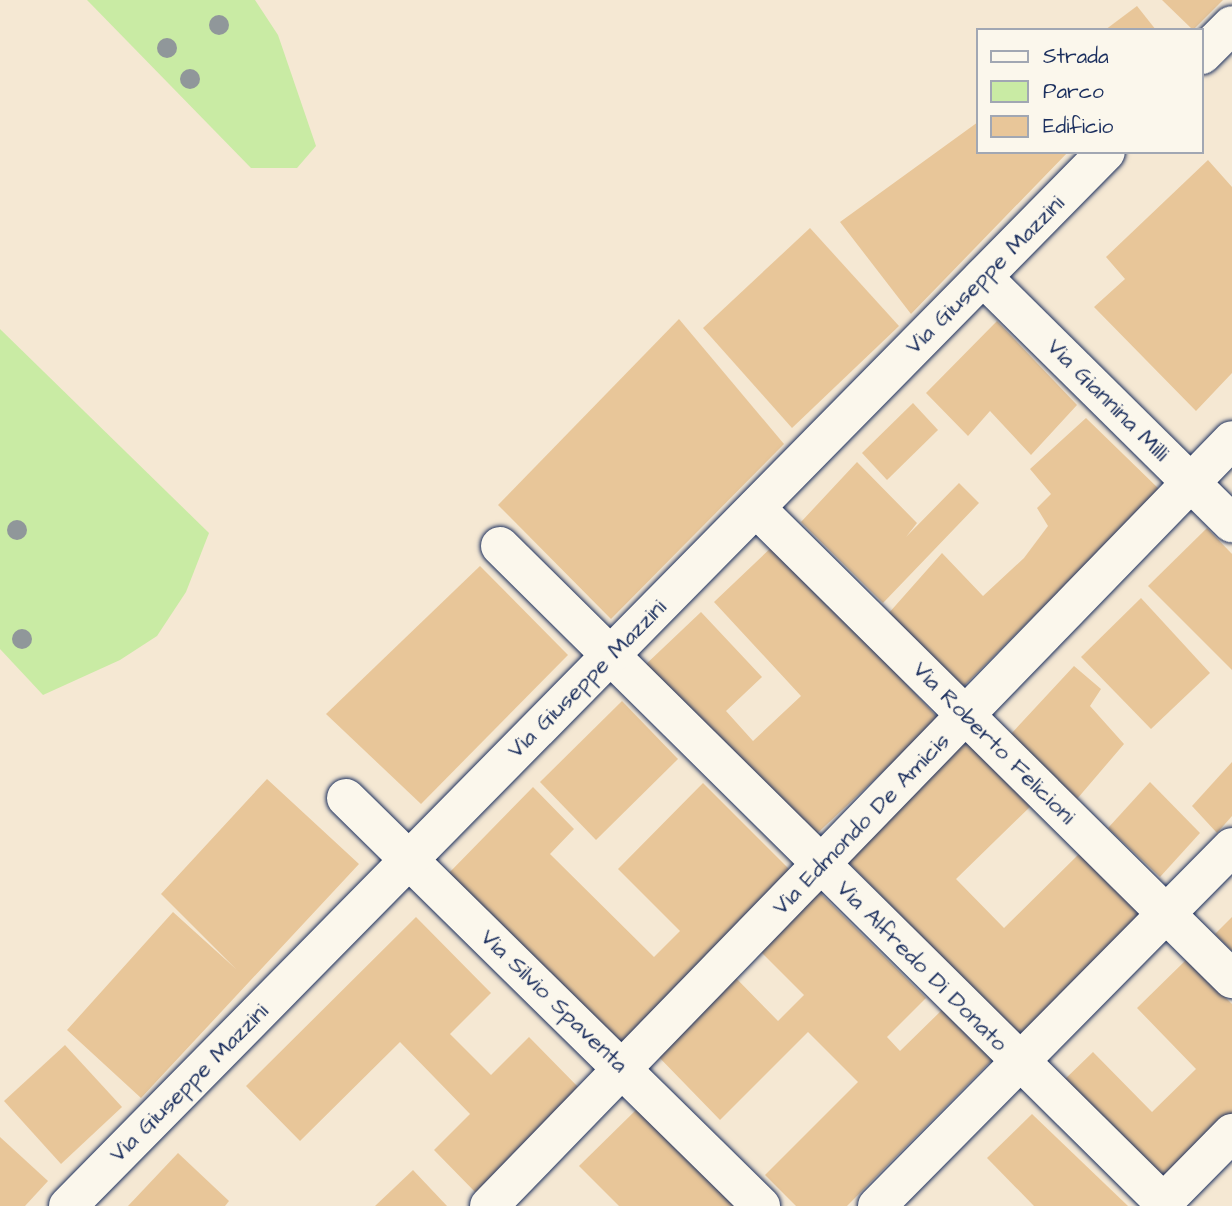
<!DOCTYPE html>
<style>
body{margin:0}
#map{position:relative;width:1232px;height:1206px;overflow:hidden;background:#f5e8d3;font-family:"Architects Daughter",sans-serif}
div>[style]{position:absolute}
[style*='--x']{left:calc(var(--x)*1px);top:calc(var(--y)*1px);width:calc(var(--w)*1px);rotate:calc(var(--a)*1deg)}
.green>*{inset:0;background:#c9eba4}
.building>*{inset:0;background:#e8c699}
.roads{filter:drop-shadow(0 0 2px #1b2f5e) drop-shadow(0 0 2px #1b2f5e)}
.minor>*{height:38px;margin:-19px;padding:0 19px;transform-origin:19px;border-radius:19px;background:#fbf7ec}
.trees>*{width:20px;height:20px;margin:-10px;border-radius:50%;background:#90979a}
span{translate:-50% -50%;white-space:nowrap;text-align:center;line-height:1.15;-webkit-text-stroke:6px #fbf7ec;paint-order:stroke}
.street-label{font-size:23px;color:#1b2f5e}
.legend{position:absolute;left:976px;top:28px;width:228px;height:126px;box-sizing:border-box;background:#fbf7ec;border:2px solid #a1a7b3;margin:0;padding:9px 12px;list-style:none;font-size:21px;color:#1b2f5e}
.legend li{display:flex;align-items:center;gap:14px;height:35px}
.legend b{width:35px;border:2px solid #a1a7b3}
</style>
<div id="map">
<div class="green">
<i style="clip-path:polygon(87px 0,255px 0,278px 35px,316px 146px,297px 168px,251px 168px)"></i>
<i style="clip-path:polygon(0 329px,209px 533px,186px 592px,157px 636px,120px 660px,43px 695px,0 649px)"></i>
</div>
<div class="building">
<i style="clip-path:polygon(1162px 0,1223px 0,1193px 30px)"></i>
<i style="clip-path:polygon(1137px 6px,1156px 30px,1105px 30px)"></i>
<i style="clip-path:polygon(978px 122px,978px 152px,1068px 152px,911px 314px,840px 222px)"></i>
<i style="clip-path:polygon(1208px 160px,1232px 187px,1232px 373px,1196px 411px,1094px 307px,1125px 279px,1106px 257px)"></i>
<i style="clip-path:polygon(810px 228px,899px 326px,792px 428px,703px 328px)"></i>
<i style="clip-path:polygon(679px 319px,784px 444px,611px 619px,498px 505px)"></i>
<i style="clip-path:polygon(997px 321px,1077px 405px,1031px 455px,990px 411px,968px 436px,926px 393px)"></i>
<i style="clip-path:polygon(913px 403px,938px 430px,887px 480px,862px 453px)"></i>
<i style="clip-path:polygon(1086px 418px,1160px 490px,963px 687px,888px 614px,942px 553px,983px 596px,1024px 558px,1048px 526px,1037px 508px,1051px 494px,1030px 469px)"></i>
<i style="clip-path:polygon(857px 462px,917px 523px,906px 537px,959px 483px,979px 503px,883px 603px,801px 522px)"></i>
<i style="clip-path:polygon(1207px 528px,1232px 554px,1232px 670px,1148px 586px)"></i>
<i style="clip-path:polygon(775px 544px,939px 719px,807px 843px,643px 667px,701px 612px,762px 677px,726px 711px,753px 741px,801px 696px,714px 602px)"></i>
<i style="clip-path:polygon(480px 566px,568px 655px,421px 804px,326px 714px)"></i>
<i style="clip-path:polygon(1141px 598px,1210px 673px,1151px 729px,1081px 657px)"></i>
<i style="clip-path:polygon(1074px 666px,1101px 689px,1090px 706px,1124px 744px,1077px 799px,1010px 735px)"></i>
<i style="clip-path:polygon(622px 701px,678px 759px,596px 840px,540px 782px)"></i>
<i style="clip-path:polygon(967px 737px,1033px 804px,956px 879px,1004px 928px,1083px 850px,1145px 914px,1020px 1037px,844px 858px)"></i>
<i style="clip-path:polygon(1232px 762px,1232px 816px,1217px 833px,1192px 806px)"></i>
<i style="clip-path:polygon(267px 779px,359px 864px,141px 1098px,67px 1030px,173px 912px,236px 969px,161px 894px)"></i>
<i style="clip-path:polygon(1150px 782px,1200px 833px,1160px 877px,1108px 828px)"></i>
<i style="clip-path:polygon(703px 783px,797px 877px,624px 1052px,446px 876px,533px 787px,574px 829px,550px 854px,654px 957px,680px 931px,618px 869px)"></i>
<i style="clip-path:polygon(813px 886px,926px 998px,887px 1037px,900px 1051px,946px 1006px,996px 1056px,847px 1206px,796px 1206px,765px 1175px,858px 1082px,808px 1032px,720px 1120px,653px 1051px,731px 973px,778px 1021px,804px 995px,754px 945px)"></i>
<i style="clip-path:polygon(416px 917px,491px 993px,450px 1034px,491px 1075px,529px 1037px,582px 1091px,478px 1195px,434px 1150px,470px 1114px,400px 1042px,300px 1141px,246px 1086px)"></i>
<i style="clip-path:polygon(1232px 917px,1232px 951px,1215px 934px)"></i>
<i style="clip-path:polygon(1187px 959px,1232px 1004px,1232px 1115px,1163px 1185px,1062px 1082px,1093px 1052px,1152px 1112px,1196px 1069px,1137px 1008px)"></i>
<i style="clip-path:polygon(65px 1045px,122px 1107px,61px 1164px,4px 1101px)"></i>
<i style="clip-path:polygon(638px 1108px,734px 1206px,619px 1206px,579px 1166px)"></i>
<i style="clip-path:polygon(1032px 1114px,1128px 1206px,1034px 1206px,987px 1158px)"></i>
<i style="clip-path:polygon(0 1137px,48px 1181px,25px 1206px,0 1206px)"></i>
<i style="clip-path:polygon(178px 1153px,229px 1201px,225px 1206px,128px 1206px)"></i>
<i style="clip-path:polygon(413px 1170px,447px 1206px,375px 1206px)"></i>
</div>
<div class="roads">
<div class="minor">
<i style="--x:1202;--y:55;--w:42;--a:-45"></i>
<i style="--x:983;--y:277;--w:350;--a:44.7"></i>
<i style="--x:756;--y:508;--w:670;--a:44.7"></i>
<i style="--x:500;--y:546;--w:938;--a:44.7"></i>
<i style="--x:346;--y:798;--w:582;--a:44.51"></i>
<i style="--x:68;--y:1206;--w:1479;--a:-45.44"></i>
<i style="--x:489;--y:1206;--w:1067;--a:-45.87"></i>
<i style="--x:877;--y:1206;--w:505;--a:-45.32"></i>
<i style="--x:1160;--y:1206;--w:103;--a:-45.4"></i>
</div>
</div>
<div class="trees">
<i style="left:219px;top:25px"></i>
<i style="left:167px;top:48px"></i>
<i style="left:190px;top:79px"></i>
<i style="left:17px;top:530px"></i>
<i style="left:22px;top:639px"></i>
</div>
<div class="street-label">
<span style="left:985px;top:275px;rotate:-45deg">Via Giuseppe Mazzini</span>
<span style="left:1108px;top:400px;rotate:45deg">Via Giannina Milli</span>
<span style="left:587px;top:679px;rotate:-45deg">Via Giuseppe Mazzini</span>
<span style="left:994px;top:743px;rotate:45deg">Via Roberto Felicioni</span>
<span style="left:861px;top:824px;rotate:-46deg">Via Edmondo De Amicis</span>
<span style="left:922px;top:966px;rotate:45deg">Via Alfredo Di Donato</span>
<span style="left:554px;top:1001px;rotate:44deg">Via Silvio Spaventa</span>
<span style="left:189px;top:1083px;rotate:-45deg">Via Giuseppe Mazzini</span>
</div>
<ul class="legend">
<li><b style="height:9px;background:#fbf7ec"></b>Strada</li>
<li><b style="height:19px;background:#c9eba4"></b>Parco</li>
<li><b style="height:19px;background:#e8c699"></b>Edificio</li>
</ul>
</div>
